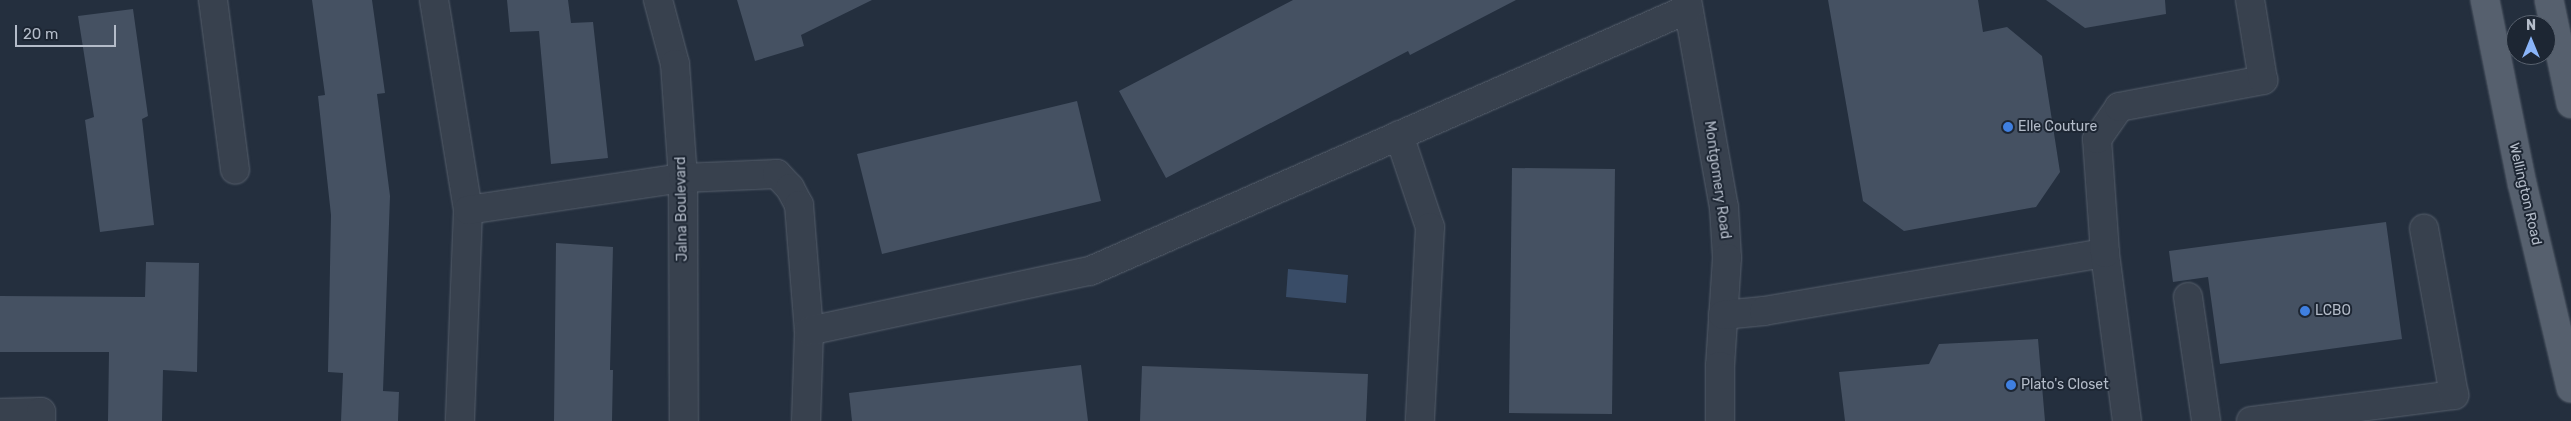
<!DOCTYPE html>
<style>
body{margin:0}
#map{position:relative;width:2571px;height:421px;overflow:hidden;background:#242f3e;font-family:Rubik,sans-serif}
div>[style]{position:absolute}
[style*='--x']{left:calc(var(--x)*1px);top:calc(var(--y)*1px);width:calc(var(--w)*1px);rotate:calc(var(--a)*1deg)}
.water>*{inset:0;background:#394c67}
.building>*{inset:0;background:#455162}
.roads{filter:drop-shadow(0 0 1px #565f6c) drop-shadow(0 0 1px #565f6c)}
.minor>*{height:28px;margin:-14px;padding:0 14px;transform-origin:14px;border-radius:14px;background:#38414e}
.major>*{height:28px;margin:-14px;padding:0 14px;transform-origin:14px;border-radius:14px;background:#56606e}
.dots>*{width:14px;height:14px;translate:-50% -50%;box-sizing:border-box;border:2px solid #1d2633;border-radius:50%}
span{translate:-50% -50%;white-space:nowrap;text-align:center;line-height:1.15;-webkit-text-stroke:4px #1d2633;paint-order:stroke}
.poi-label{font-size:14px;color:#b4bcc9}
.left{translate:0 -50%;text-align:left}
.street-label{font-size:14px;color:#b4bcc9}
.north{position:absolute;left:2506px;top:15px;width:50px;height:50px;box-sizing:border-box;background:#1d2633;border:1px solid #59626f;border-radius:50%;rotate:0deg;font-size:14px;font-weight:700;line-height:20px;text-align:center;color:#b4bcc9}
.north::after{content:'';display:block;margin:auto;width:18px;height:22px;background:#8ab4f8;clip-path:polygon(50% 0,100% 100%,50% 72%,0 100%)}
.scale{position:absolute;left:15px;top:25px;width:101px;height:22px;box-sizing:border-box;border:2px solid #b4bcc9;border-top:0;padding-left:6px;font-size:15px;line-height:18px;white-space:nowrap;color:#b4bcc9;-webkit-text-stroke:4px #1d2633;paint-order:stroke}
</style>
<div id="map">
<div class="water">
<i style="clip-path:polygon(1288px 269px,1348px 275px,1346px 303px,1286px 297px)"></i>
</div>
<div class="building">
<i style="clip-path:polygon(312px 0,372px 0,385px 93px,377px 94px,390px 196px,383px 391px,399px 392px,398px 421px,341px 421px,343px 373px,328px 372px,331px 215px,318px 96px,325px 95px)"></i>
<i style="clip-path:polygon(507px 0,568px 0,571px 23px,593px 22px,608px 158px,551px 164px,539px 31px,510px 32px)"></i>
<i style="clip-path:polygon(737px 0,872px 0,801px 35px,804px 46px,755px 61px)"></i>
<i style="clip-path:polygon(1293px 0,1516px 0,1410px 55px,1408px 51px,1166px 178px,1119px 91px)"></i>
<i style="clip-path:polygon(1828px 0,1978px 0,1983px 32px,2007px 27px,2042px 56px,2060px 172px,2036px 207px,1904px 231px,1863px 201px)"></i>
<i style="clip-path:polygon(2046px 0,2165px 0,2166px 14px,2085px 28px)"></i>
<i style="clip-path:polygon(133px 9px,148px 116px,142px 119px,154px 225px,100px 232px,85px 120px,94px 117px,78px 16px)"></i>
<i style="clip-path:polygon(1077px 101px,1101px 201px,882px 254px,857px 154px)"></i>
<i style="clip-path:polygon(1512px 168px,1615px 169px,1612px 414px,1509px 413px)"></i>
<i style="clip-path:polygon(2386px 222px,2402px 339px,2220px 364px,2208px 277px,2173px 282px,2169px 251px)"></i>
<i style="clip-path:polygon(556px 243px,613px 247px,610px 370px,613px 370px,612px 421px,554px 421px)"></i>
<i style="clip-path:polygon(146px 262px,199px 263px,197px 372px,163px 370px,162px 421px,108px 421px,109px 352px,0 352px,0 296px,145px 297px)"></i>
<i style="clip-path:polygon(2038px 339px,2045px 421px,1845px 421px,1839px 372px,1929px 364px,1939px 344px)"></i>
<i style="clip-path:polygon(1081px 365px,1088px 421px,852px 421px,849px 393px)"></i>
<i style="clip-path:polygon(1142px 366px,1368px 374px,1366px 421px,1140px 421px)"></i>
</div>
<div class="roads">
<div class="minor">
<i style="--x:213;--y:0;--w:171;--a:82.6"></i>
<i style="--x:434;--y:0;--w:213;--a:80.8"></i>
<i style="--x:468;--y:210;--w:211;--a:92.2"></i>
<i style="--x:658;--y:0;--w:66;--a:75.1"></i>
<i style="--x:675;--y:64;--w:114;--a:86"></i>
<i style="--x:683;--y:178;--w:243;--a:89.8"></i>
<i style="--x:1687;--y:0;--w:210;--a:79.9"></i>
<i style="--x:1724;--y:207;--w:51;--a:86.6"></i>
<i style="--x:1727;--y:258;--w:108;--a:93.7"></i>
<i style="--x:1720;--y:366;--w:55;--a:90"></i>
<i style="--x:1399;--y:135;--w:97;--a:71.4"></i>
<i style="--x:1430;--y:227;--w:194;--a:93"></i>
<i style="--x:468;--y:210;--w:217;--a:-8.5"></i>
<i style="--x:683;--y:178;--w:94;--a:-2.4"></i>
<i style="--x:777;--y:174;--w:19;--a:47"></i>
<i style="--x:790;--y:188;--w:19;--a:62"></i>
<i style="--x:799;--y:205;--w:126;--a:85.5"></i>
<i style="--x:809;--y:331;--w:90;--a:91.9"></i>
<i style="--x:2188;--y:297;--w:125;--a:81.7"></i>
<i style="--x:1723;--y:315;--w:41;--a:-5.6"></i>
<i style="--x:1764;--y:311;--w:346;--a:-9.7"></i>
<i style="--x:809;--y:331;--w:287;--a:-12.1"></i>
<i style="--x:1090;--y:271;--w:653;--a:-23.66"></i>
<i style="--x:0;--y:413;--w:41;--a:-1.4"></i>
<i style="--x:41;--y:412;--w:9;--a:90"></i>
<i style="--x:2127;--y:421;--w:169;--a:-97.5"></i>
<i style="--x:2105;--y:253;--w:114;--a:-94"></i>
<i style="--x:2097;--y:139;--w:39;--a:-55"></i>
<i style="--x:2119;--y:107;--w:147;--a:-10.6"></i>
<i style="--x:2263;--y:80;--w:81;--a:-99.2"></i>
<i style="--x:2251;--y:421;--w:205;--a:-7.3"></i>
<i style="--x:2454;--y:395;--w:169;--a:-100.2"></i>
</div>
<div class="major">
<i style="--x:2485;--y:0;--w:187;--a:78.6"></i>
<i style="--x:2522;--y:183;--w:211;--a:76.6"></i>
<i style="--x:2549;--y:0;--w:106;--a:78.1"></i>
</div>
</div>
<div class="dots">
<i style="left:2008px;top:127px;background:#3f7fe0"></i>
<i style="left:2305px;top:311px;background:#3f7fe0"></i>
<i style="left:2011px;top:385px;background:#3f7fe0"></i>
</div>
<div class="poi-label">
<span class="left" style="left:2018px;top:127px">Elle Couture</span>
<span class="left" style="left:2315px;top:311px">LCBO</span>
<span class="left" style="left:2021px;top:385px">Plato's Closet</span>
</div>
<div class="street-label">
<span style="left:1717px;top:180px;rotate:82deg">Montgomery Road</span>
<span style="left:2525px;top:194px;rotate:77deg">Wellington Road</span>
<span style="left:682px;top:209px;rotate:-91deg">Jalna Boulevard</span>
</div>
<div class="north">N</div>
<div class="scale">20 m</div>
</div>
